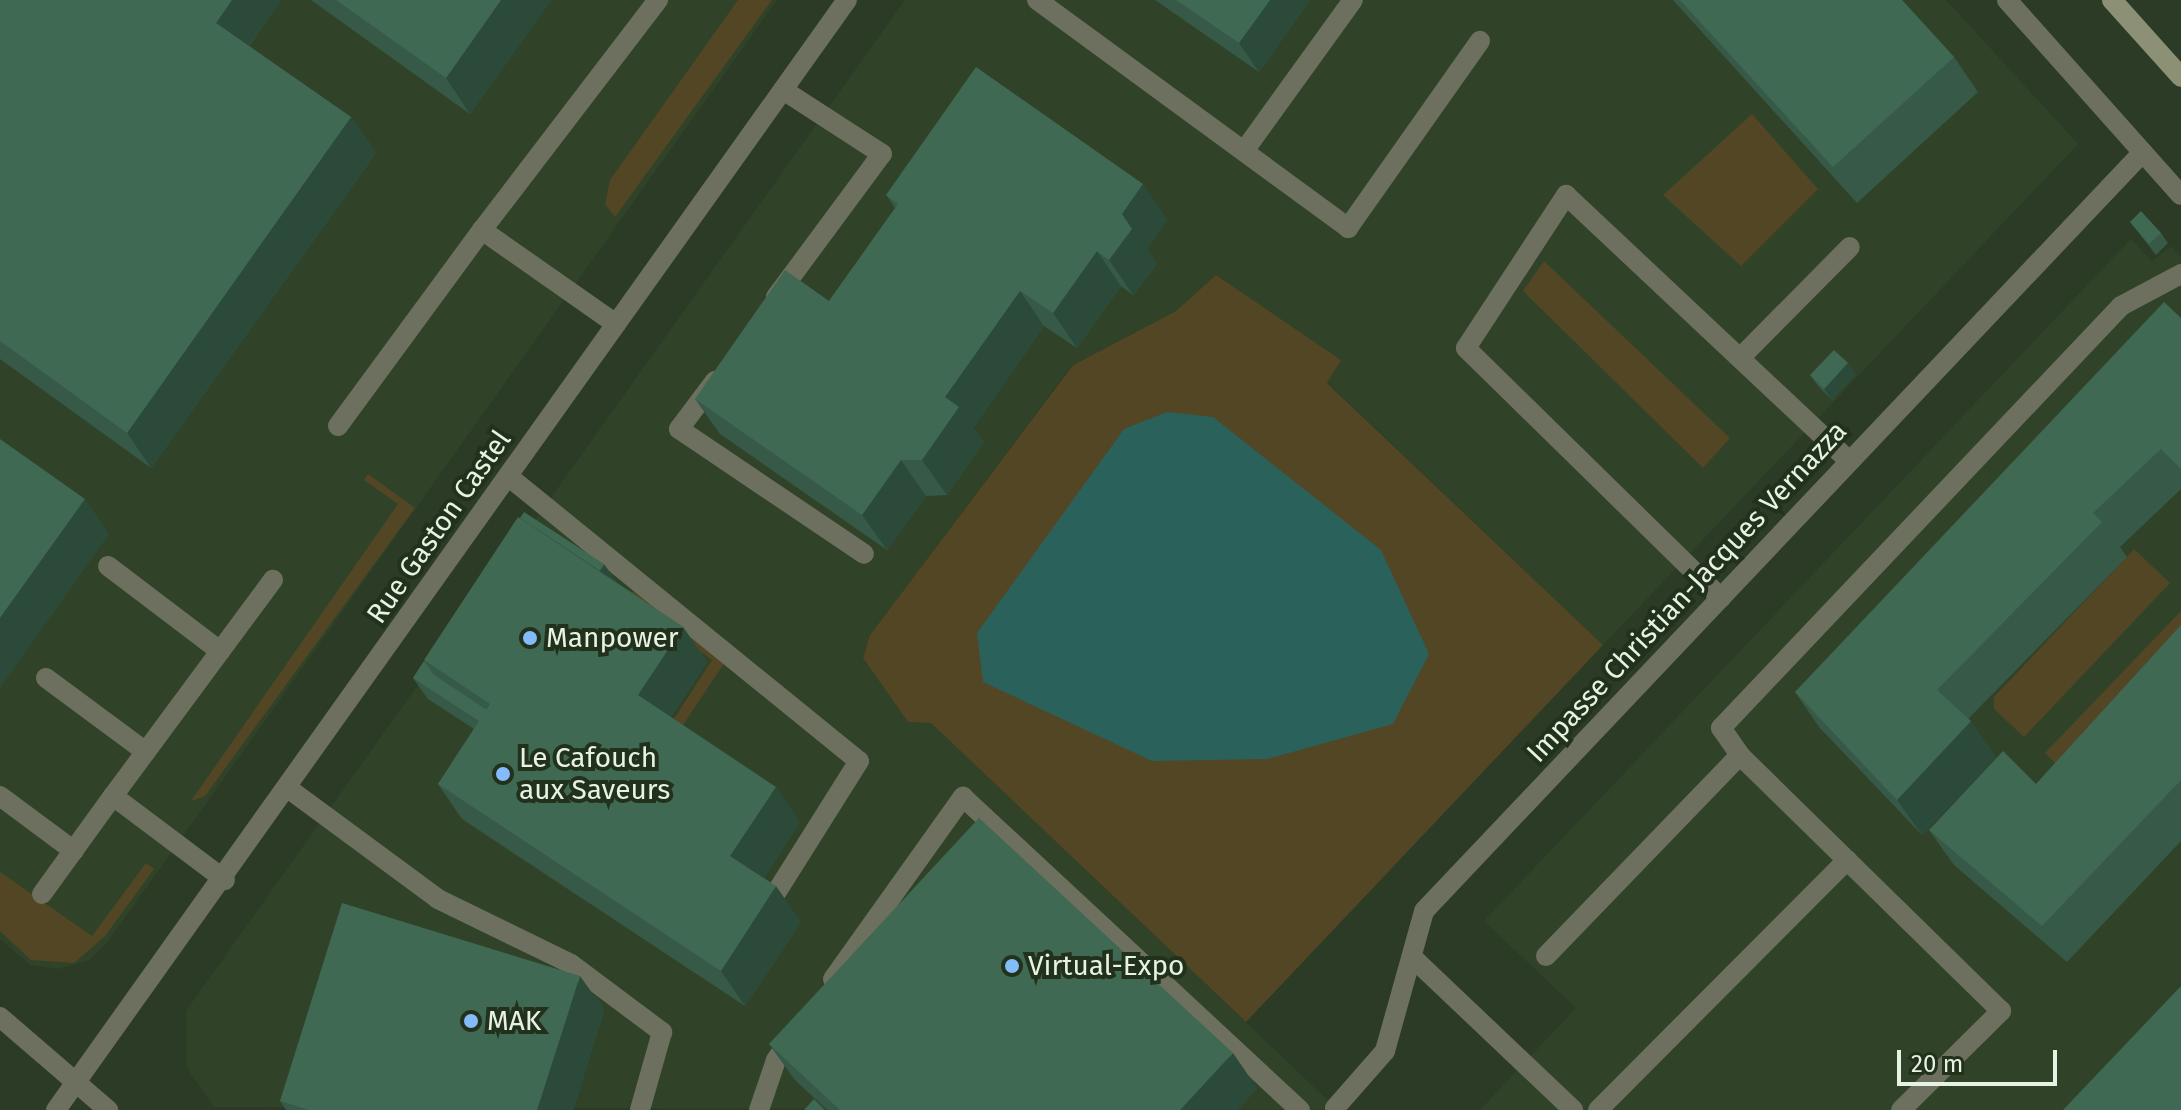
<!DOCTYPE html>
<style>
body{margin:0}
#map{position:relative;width:2181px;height:1110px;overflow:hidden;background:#2c3b26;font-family:"Fira Sans",sans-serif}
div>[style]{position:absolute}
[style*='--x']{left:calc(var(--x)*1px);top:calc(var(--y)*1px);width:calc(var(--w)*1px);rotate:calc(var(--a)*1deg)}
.built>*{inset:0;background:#304328}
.green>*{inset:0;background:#524625}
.water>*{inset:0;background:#2a615a}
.service>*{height:20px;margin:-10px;padding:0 10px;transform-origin:10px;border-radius:10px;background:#6d705e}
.minor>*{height:20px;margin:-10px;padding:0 10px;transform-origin:10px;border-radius:10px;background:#6d705e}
.secondary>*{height:20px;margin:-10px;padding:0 10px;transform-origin:10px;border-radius:10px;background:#8c9074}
.wall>*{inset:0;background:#365a47}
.shaded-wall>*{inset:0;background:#2c4a3a}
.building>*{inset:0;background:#3f6953}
.dots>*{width:22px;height:22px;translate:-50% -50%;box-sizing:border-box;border:4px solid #22311c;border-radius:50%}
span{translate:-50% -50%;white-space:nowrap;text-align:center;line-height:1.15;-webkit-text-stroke:8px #22311c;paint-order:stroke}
.street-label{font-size:28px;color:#e8f2e4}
.poi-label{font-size:28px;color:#e8f2e4}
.left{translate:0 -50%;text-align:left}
.scale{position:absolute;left:1897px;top:1050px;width:160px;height:36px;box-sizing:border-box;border:4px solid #e8f2e4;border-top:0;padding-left:10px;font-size:24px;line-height:28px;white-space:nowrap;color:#e8f2e4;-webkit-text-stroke:6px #22311c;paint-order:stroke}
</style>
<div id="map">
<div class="built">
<i style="clip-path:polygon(0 0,777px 0,109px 940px,89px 960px,59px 969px,30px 965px,0 939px)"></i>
<i style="clip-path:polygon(905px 0,1946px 0,2078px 144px,1603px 645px,1327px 382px,1341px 360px,1216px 275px,1176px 311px,1072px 365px,870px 635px,863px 658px,908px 722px,931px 723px,1338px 1110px,214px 1107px,187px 1068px,186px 1011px)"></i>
<i style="clip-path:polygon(2131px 239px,2152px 261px,2171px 246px,2181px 257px,2181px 1110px,1480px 1110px,1576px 1008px,1484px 921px)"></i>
</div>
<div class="green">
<i style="clip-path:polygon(738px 0,772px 0,615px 217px,605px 204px,610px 180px)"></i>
<i style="clip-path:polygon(1752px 114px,1818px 189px,1741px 266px,1663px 195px)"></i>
<i style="clip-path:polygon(1544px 261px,1730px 438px,1703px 468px,1523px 291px)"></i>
<i style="clip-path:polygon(1216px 275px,1341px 360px,1327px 383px,1603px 645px,1246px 1022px,931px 723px,908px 722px,863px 658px,870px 635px,1073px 365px,1176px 311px)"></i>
<i style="clip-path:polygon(368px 474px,415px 508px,205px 796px,191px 801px,398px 504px,364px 480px)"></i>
<i style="clip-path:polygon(2134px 549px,2170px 583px,2024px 737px,1994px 709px,1994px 697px)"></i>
<i style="clip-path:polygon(636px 588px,729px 656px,679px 731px,670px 725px,712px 660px,627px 599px)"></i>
<i style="clip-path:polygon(2181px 611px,2181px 680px,2078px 786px,2045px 753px)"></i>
<i style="clip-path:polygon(146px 863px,154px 869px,105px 936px,74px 963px,31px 960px,0 931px,0 872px,92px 936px)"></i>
</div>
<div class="water">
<i style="clip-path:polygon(1167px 412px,1213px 417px,1381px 550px,1429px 654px,1393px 724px,1267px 759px,1152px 761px,983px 682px,977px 633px,1124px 429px)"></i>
</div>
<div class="service">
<i style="--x:1037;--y:0;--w:386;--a:36.2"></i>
<i style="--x:1348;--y:228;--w:229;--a:-54.8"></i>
<i style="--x:1244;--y:151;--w:186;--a:-54.2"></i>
<i style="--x:776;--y:297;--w:178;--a:-53.5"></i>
<i style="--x:882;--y:154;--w:118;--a:-147.1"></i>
<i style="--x:616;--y:324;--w:164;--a:-145"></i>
<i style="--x:482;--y:230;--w:290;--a:-52.6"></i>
<i style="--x:1740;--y:358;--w:156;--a:-45.3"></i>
<i style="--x:715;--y:381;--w:60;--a:126.9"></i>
<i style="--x:679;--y:429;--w:223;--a:34"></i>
<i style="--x:338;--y:426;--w:243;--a:-53.7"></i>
<i style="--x:508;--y:476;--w:452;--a:39.1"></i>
<i style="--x:859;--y:761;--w:154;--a:122.2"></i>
<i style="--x:108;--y:566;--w:141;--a:37.2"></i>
<i style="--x:1721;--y:598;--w:357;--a:-135.6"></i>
<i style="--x:1466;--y:348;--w:183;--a:-56.8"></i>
<i style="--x:1566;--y:195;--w:388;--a:43.2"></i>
<i style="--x:46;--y:678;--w:124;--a:36.5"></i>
<i style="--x:289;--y:789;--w:185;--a:36.4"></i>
<i style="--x:438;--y:899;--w:148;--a:26"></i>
<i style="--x:571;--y:964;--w:114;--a:36.8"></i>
<i style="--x:662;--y:1032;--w:81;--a:105.8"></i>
<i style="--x:0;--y:796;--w:92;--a:36.6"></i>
<i style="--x:225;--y:880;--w:140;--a:-143.1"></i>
<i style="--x:113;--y:796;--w:269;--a:-53.5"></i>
<i style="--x:42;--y:894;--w:121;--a:-54.1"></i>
<i style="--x:1546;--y:956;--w:279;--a:-46"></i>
<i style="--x:1412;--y:957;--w:222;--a:43.5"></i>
<i style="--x:833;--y:979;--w:224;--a:-54.5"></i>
<i style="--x:963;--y:797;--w:460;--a:42.9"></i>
<i style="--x:759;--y:1110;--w:53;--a:-71.2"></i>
<i style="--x:776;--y:1060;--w:32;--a:-55"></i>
<i style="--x:1598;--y:1110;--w:353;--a:-45.1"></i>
<i style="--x:1901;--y:1110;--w:141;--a:-44.7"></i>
<i style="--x:2001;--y:1011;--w:366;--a:-135.6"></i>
<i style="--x:1740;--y:755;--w:33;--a:-125"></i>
<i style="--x:1721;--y:728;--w:581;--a:-46.53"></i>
<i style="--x:2121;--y:306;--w:68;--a:-28.1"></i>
</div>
<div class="minor">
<i style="--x:2007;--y:0;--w:261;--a:48.3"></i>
<i style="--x:0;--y:1017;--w:143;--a:40.7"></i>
<i style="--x:1335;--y:1108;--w:76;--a:-48.7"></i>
<i style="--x:1385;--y:1051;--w:145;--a:-74.4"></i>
<i style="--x:1424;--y:911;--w:1045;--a:-46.55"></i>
<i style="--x:56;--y:1110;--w:1363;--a:-54.53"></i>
</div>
<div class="secondary">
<i style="--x:2112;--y:0;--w:103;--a:48.1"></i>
</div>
<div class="wall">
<i style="clip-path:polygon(0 0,281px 0,249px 46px,351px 117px,376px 153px,151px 468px,0 359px)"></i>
<i style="clip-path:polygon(311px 0,551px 0,470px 114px)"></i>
<i style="clip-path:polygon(1155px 0,1310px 0,1259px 72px)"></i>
<i style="clip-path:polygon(1673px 0,1902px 0,1954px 57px,1978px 92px,1857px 203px)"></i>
<i style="clip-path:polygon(886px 195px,1167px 219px,1147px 249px,1157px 264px,1133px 295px,1121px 286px,1077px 348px,1044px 326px,973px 428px,984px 442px,947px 495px,926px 496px,887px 550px,720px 434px,695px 399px,829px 301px,895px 208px)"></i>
<i style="clip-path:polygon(2130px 222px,2161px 233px,2168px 243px,2156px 255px)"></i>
<i style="clip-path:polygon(2181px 318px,2181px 489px,2120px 547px,2127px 557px,1968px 719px,1996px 757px,1922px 835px,1819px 727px,1795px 692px)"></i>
<i style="clip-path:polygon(1856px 374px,1832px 400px,1818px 386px,1810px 375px)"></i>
<i style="clip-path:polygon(520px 518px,683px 627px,707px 662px,671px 717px,800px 822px,764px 878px,801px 922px,745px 1006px,462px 819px,438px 784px,474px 729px,428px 699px,413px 678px)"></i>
<i style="clip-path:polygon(2181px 625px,2181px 841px,2067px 962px,1954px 865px,1929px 830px,2036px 784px)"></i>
<i style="clip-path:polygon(596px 996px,603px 1007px,602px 1008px,604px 1011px,573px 1110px,286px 1110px,280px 1101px)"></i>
<i style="clip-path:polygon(769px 1044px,1257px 1088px,1237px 1110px,827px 1110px,794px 1079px)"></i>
</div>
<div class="shaded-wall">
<i style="clip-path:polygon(232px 0,281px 0,240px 58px,216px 23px)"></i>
<i style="clip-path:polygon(501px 0,551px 0,470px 114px,446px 78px)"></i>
<i style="clip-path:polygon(1270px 0,1310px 0,1259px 72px,1239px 43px)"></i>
<i style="clip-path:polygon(351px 117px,376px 153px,151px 468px,127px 433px)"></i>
<i style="clip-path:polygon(1143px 184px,1167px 219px,1147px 249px,1157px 264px,1133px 295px,1109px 260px,1122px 214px)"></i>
<i style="clip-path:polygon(1097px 251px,1121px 286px,1077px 348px,1053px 313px)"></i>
<i style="clip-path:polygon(1020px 291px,1044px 326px,973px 428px,984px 442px,947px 495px,922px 460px,945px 397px)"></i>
<i style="clip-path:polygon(1848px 363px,1856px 374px,1832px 400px,1824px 389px)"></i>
<i style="clip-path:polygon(901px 460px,926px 496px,887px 550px,862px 515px)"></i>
<i style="clip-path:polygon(85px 499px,109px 534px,0 688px,0 618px)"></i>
<i style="clip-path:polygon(604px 564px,619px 585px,596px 577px)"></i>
<i style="clip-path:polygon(683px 627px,707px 662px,662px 731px,638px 695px)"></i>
<i style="clip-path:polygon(1971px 721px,1996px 757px,1922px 835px,1897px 800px)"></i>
<i style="clip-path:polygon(776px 787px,800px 822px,755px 892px,730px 856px)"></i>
<i style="clip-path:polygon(776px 886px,801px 922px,745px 1006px,721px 971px)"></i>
<i style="clip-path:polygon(580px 976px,595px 997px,596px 996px,603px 1007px,602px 1008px,604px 1011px,573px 1110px,537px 1110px)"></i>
<i style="clip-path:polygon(1233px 1053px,1257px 1088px,1237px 1110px,1180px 1110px)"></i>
</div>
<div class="building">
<i style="clip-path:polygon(0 0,232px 0,216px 23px,351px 117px,127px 433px,0 341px)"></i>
<i style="clip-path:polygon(336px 0,501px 0,446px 78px)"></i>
<i style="clip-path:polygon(1176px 0,1270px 0,1239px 43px)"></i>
<i style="clip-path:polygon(1680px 0,1902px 0,1954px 57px,1833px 167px)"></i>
<i style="clip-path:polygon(976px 67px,1143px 184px,1122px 214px,1132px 229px,1109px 260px,1097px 251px,1053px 313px,1020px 291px,945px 397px,959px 407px,922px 460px,901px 460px,862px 515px,695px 399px,785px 270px,829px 301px,898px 204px,886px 195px)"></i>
<i style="clip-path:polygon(2141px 211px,2161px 233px,2149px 244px,2130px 222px)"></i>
<i style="clip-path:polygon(2164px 302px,2181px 318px,2181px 469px,2161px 449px,2093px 513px,2102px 522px,1937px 690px,1971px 721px,1897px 800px,1795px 692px)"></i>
<i style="clip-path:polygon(1834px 350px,1848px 363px,1824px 389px,1810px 375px)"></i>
<i style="clip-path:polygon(0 439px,85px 499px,0 618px)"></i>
<i style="clip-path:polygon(524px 512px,604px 564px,600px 571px,520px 518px)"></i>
<i style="clip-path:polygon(518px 517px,683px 627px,638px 695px,776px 787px,730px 856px,776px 886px,721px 971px,438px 784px,490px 704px,424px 660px)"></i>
<i style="clip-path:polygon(2181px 625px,2181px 780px,2042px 926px,1929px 830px,2003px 751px,2036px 784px)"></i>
<i style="clip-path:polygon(424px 661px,434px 675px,487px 710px,479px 721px,413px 678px)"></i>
<i style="clip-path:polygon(979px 818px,1233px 1053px,1180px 1110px,840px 1110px,769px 1044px)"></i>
<i style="clip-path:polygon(342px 903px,580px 976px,537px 1110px,309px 1110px,280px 1101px)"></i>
<i style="clip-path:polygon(2181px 986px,2181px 1110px,2063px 1110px)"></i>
<i style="clip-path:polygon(814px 1099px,825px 1110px,804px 1110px)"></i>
</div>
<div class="dots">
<i style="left:530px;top:638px;background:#84bcfb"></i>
<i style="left:503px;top:774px;background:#84bcfb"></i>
<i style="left:1012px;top:966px;background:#84bcfb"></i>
<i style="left:471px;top:1021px;background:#84bcfb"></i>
</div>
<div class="street-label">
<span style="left:439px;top:527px;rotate:-55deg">Rue Gaston Castel</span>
<span style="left:1687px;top:592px;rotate:-47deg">Impasse Christian-Jacques Vernazza</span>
</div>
<div class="poi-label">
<span class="left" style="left:546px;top:638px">Manpower</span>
<span class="left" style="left:519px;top:774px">Le Cafouch<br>aux Saveurs</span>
<span class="left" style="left:1028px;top:966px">Virtual-Expo</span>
<span class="left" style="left:487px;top:1021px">MAK</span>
</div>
<div class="scale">20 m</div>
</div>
